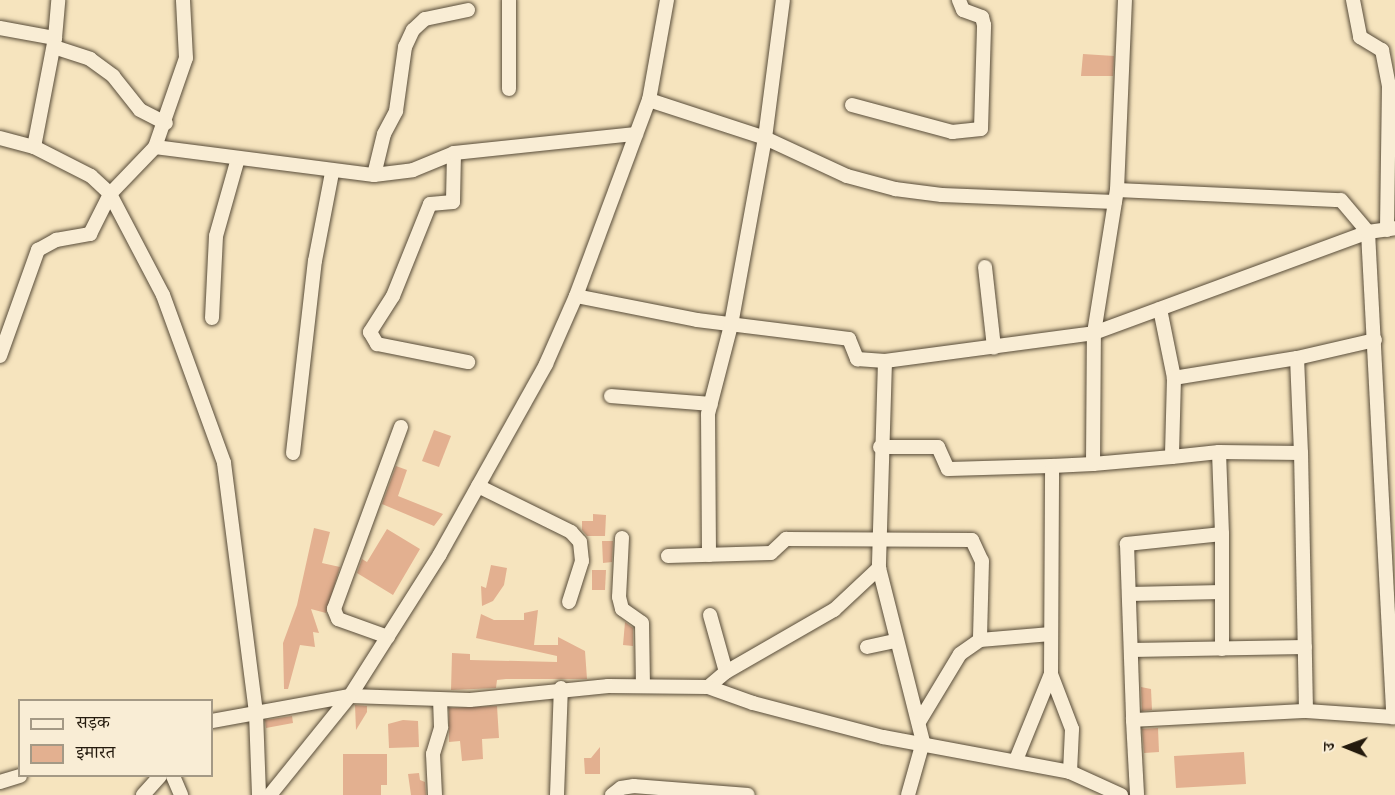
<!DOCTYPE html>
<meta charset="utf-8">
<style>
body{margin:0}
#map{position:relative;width:1395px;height:795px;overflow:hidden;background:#f6e4be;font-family:"EB Garamond","Noto Serif Devanagari",serif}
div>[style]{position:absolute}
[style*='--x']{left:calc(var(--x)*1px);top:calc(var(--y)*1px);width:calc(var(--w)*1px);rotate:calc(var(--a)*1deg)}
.building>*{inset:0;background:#e3b090}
.roads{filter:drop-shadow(0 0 2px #584c39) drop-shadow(0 0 2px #584c39)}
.minor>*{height:14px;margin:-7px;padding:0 7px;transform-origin:7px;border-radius:7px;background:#f9edd5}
span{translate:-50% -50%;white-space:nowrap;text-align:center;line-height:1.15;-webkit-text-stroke:4.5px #f9edd5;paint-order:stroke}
.legend{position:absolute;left:18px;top:699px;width:195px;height:78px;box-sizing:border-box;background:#f9edd5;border:2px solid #a49985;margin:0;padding:8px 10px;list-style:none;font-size:18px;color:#241a0d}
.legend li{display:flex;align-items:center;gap:12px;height:30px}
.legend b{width:30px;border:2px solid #a49985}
.north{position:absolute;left:1317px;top:717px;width:60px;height:60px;-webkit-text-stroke:4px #f9edd5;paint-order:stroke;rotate:271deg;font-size:16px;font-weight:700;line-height:24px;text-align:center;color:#241a0d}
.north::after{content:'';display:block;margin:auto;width:21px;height:27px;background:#241a0d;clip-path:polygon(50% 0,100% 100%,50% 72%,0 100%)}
</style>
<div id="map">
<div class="building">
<i style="clip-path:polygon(1083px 54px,1114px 56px,1113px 76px,1081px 76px)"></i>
<i style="clip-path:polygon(434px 430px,451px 436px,439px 467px,422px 461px)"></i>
<i style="clip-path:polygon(396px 466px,407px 470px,398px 496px,443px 514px,434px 526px,382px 504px)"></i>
<i style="clip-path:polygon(593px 514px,606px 515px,605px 536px,587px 536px,582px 530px,582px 521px,593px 521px)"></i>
<i style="clip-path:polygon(314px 528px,330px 532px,322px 563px,340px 567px,326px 613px,311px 609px,319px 633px,313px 632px,315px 647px,300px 645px,288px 689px,284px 689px,283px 643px,297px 605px)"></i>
<i style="clip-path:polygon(387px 529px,420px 549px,393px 595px,357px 573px,362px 559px,367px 562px)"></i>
<i style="clip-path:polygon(602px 541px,613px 541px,612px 562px,603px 563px)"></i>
<i style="clip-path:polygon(491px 565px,507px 568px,504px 585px,493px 601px,482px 606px,481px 586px,486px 588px)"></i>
<i style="clip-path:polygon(592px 570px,606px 570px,605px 590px,592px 590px)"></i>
<i style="clip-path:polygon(538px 610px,534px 645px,558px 645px,558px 637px,585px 651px,587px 679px,506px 679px,497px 680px,496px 688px,451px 690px,452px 653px,470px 654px,470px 660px,557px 662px,557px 656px,476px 638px,481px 614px,494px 620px,524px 620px,524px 613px)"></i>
<i style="clip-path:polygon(625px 622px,633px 628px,633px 646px,623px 645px)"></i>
<i style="clip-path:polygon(1141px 687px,1151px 689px,1152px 710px,1142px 711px)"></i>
<i style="clip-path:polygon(355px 705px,367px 706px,367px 712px,356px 730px)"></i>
<i style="clip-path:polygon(497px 706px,499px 738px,482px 739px,483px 759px,462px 761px,460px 741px,449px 742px,449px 708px)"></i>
<i style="clip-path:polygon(292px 716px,293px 723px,266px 728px,265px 720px)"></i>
<i style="clip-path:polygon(403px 720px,418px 721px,419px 747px,389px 748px,388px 724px)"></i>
<i style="clip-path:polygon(1158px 728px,1159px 752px,1144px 753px,1142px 729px)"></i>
<i style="clip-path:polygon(600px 747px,600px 774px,585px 774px,584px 758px,591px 758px)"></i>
<i style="clip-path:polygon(1244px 752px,1246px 784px,1176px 788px,1174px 756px)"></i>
<i style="clip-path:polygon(343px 754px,387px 754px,387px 785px,381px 785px,381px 795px,343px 795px)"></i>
<i style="clip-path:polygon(419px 773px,420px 780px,425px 782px,426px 795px,411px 795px,408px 774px)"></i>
</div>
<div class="roads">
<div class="minor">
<i style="--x:1353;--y:0;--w:38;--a:79"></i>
<i style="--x:1360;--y:37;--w:26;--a:31"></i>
<i style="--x:1382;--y:50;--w:36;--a:79"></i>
<i style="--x:1389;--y:85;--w:145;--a:90.8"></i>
<i style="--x:0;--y:28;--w:56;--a:10.3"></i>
<i style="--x:55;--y:38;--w:111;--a:100.9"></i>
<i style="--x:55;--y:38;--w:38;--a:-85"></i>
<i style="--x:54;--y:47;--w:38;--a:18"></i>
<i style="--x:90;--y:59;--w:29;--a:36"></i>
<i style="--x:113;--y:76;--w:43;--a:51.5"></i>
<i style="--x:140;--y:110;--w:29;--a:27"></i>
<i style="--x:509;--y:89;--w:89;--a:-90"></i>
<i style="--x:649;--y:100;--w:122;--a:18.1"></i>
<i style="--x:765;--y:138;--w:90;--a:24.9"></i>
<i style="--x:847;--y:176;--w:50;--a:15.2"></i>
<i style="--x:895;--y:189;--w:47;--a:7.3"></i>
<i style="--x:942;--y:195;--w:173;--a:2.3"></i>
<i style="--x:852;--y:105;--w:104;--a:15.1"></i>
<i style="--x:952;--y:132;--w:29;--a:-6"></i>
<i style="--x:981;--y:129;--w:104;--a:-88.3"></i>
<i style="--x:984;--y:25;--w:8;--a:-104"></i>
<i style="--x:982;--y:17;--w:20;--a:-160"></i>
<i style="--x:963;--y:10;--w:11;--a:-112"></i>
<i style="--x:0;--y:138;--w:35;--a:15"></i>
<i style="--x:34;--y:147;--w:64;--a:27"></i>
<i style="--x:91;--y:176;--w:26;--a:43"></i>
<i style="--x:110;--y:194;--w:114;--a:62.3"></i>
<i style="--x:163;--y:295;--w:179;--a:70"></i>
<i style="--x:224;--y:463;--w:252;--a:82.7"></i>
<i style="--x:256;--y:713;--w:82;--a:87.9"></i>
<i style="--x:155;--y:147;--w:94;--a:-70.8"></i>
<i style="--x:186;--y:58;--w:58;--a:-93"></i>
<i style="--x:454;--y:153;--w:49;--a:91.2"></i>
<i style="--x:453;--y:202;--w:23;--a:175"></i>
<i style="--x:430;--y:204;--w:99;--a:111.9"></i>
<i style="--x:393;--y:296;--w:43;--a:122.6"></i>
<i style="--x:370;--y:332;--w:14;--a:60"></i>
<i style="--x:377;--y:344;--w:93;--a:11.2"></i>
<i style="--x:374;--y:175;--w:42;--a:-76.3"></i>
<i style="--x:384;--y:134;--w:26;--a:-62"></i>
<i style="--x:396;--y:111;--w:65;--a:-82"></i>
<i style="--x:405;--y:47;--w:19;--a:-65"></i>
<i style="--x:413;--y:30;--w:16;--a:-43"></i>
<i style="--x:425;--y:19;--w:44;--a:-11.8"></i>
<i style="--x:1117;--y:190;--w:224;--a:2.6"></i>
<i style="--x:1341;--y:200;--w:42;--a:49.8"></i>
<i style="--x:1368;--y:232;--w:486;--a:87"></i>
<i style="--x:1393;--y:717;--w:87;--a:-176.1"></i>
<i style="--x:985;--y:267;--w:81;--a:83.6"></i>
<i style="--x:576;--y:296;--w:123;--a:11.2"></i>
<i style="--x:697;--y:320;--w:153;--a:7.1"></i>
<i style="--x:849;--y:339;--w:22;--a:68"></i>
<i style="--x:857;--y:359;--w:28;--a:4"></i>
<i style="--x:885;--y:361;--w:211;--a:-7.6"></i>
<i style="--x:1094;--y:333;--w:292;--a:-20.2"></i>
<i style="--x:1368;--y:232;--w:27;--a:-8"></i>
<i style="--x:1160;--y:309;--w:70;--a:78.5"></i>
<i style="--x:212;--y:318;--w:82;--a:-87.2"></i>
<i style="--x:216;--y:236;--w:81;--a:-74.2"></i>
<i style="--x:0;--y:356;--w:113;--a:-70.3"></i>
<i style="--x:38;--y:250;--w:21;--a:-29"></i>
<i style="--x:56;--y:240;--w:35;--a:-10"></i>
<i style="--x:90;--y:234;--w:45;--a:-63.4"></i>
<i style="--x:110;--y:194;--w:65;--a:-46.2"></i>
<i style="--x:155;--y:147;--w:221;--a:7.3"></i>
<i style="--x:374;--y:175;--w:39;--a:-7"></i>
<i style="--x:413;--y:170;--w:44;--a:-22.5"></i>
<i style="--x:454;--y:153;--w:183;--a:-6"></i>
<i style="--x:1297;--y:358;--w:80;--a:-13"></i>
<i style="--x:885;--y:361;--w:207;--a:91.7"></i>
<i style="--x:879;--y:568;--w:179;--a:75.8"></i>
<i style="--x:923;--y:742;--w:55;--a:105.8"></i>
<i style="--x:611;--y:396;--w:100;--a:4.6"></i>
<i style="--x:880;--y:447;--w:58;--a:0"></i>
<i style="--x:938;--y:447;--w:24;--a:66"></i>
<i style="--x:948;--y:469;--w:104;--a:-1.7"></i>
<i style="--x:1219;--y:452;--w:82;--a:87.9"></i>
<i style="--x:1222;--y:534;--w:96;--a:174"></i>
<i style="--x:1127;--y:544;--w:176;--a:88"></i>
<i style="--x:1133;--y:720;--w:173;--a:-3"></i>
<i style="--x:1306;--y:711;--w:258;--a:-91.1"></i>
<i style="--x:293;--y:453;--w:193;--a:-83.5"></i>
<i style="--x:315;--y:261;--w:90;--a:-79.1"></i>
<i style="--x:1093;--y:464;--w:79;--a:-5.1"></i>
<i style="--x:1172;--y:457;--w:47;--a:-6.1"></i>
<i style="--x:1219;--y:452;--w:82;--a:0.7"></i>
<i style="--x:1301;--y:453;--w:95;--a:-92.4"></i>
<i style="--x:1297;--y:358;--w:125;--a:170.8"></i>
<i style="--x:1174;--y:378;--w:79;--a:91.5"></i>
<i style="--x:478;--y:486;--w:104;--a:26.3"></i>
<i style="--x:571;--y:532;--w:13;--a:48"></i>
<i style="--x:580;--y:542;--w:19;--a:84"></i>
<i style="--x:582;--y:561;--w:43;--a:107.6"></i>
<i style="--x:1222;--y:534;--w:115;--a:90"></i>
<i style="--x:622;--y:538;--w:59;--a:92.9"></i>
<i style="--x:619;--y:597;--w:12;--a:76"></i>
<i style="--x:622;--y:609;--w:24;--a:35"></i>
<i style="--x:642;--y:623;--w:63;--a:89.1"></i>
<i style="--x:709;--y:555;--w:141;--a:-90.4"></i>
<i style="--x:708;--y:414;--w:92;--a:-75.5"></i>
<i style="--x:731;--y:325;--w:190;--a:-79.7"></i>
<i style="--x:765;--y:138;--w:139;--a:-82.6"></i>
<i style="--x:668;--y:556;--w:103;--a:-1.7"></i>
<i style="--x:771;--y:553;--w:21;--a:-43"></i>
<i style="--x:786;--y:539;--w:186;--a:0.3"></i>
<i style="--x:972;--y:540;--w:23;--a:65"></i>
<i style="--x:982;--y:561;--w:79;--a:91.5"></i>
<i style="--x:1129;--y:594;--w:93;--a:-1.2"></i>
<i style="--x:710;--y:615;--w:59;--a:74.3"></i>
<i style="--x:388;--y:637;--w:53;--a:-160.2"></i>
<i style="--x:338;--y:619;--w:11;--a:-112"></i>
<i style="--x:334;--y:609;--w:194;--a:-69.8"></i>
<i style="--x:867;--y:647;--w:29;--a:-12"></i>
<i style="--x:1131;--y:650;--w:174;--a:-1"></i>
<i style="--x:708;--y:687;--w:23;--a:-40"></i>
<i style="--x:726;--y:672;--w:125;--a:-29.9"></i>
<i style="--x:834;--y:610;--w:62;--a:-43"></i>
<i style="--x:1133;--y:720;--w:75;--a:86.9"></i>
<i style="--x:212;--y:721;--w:140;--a:-10.3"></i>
<i style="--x:350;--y:696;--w:120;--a:1.9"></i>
<i style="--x:470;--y:700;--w:139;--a:-5.8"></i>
<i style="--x:608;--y:686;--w:100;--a:0.6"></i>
<i style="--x:708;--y:687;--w:48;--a:19.6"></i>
<i style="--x:753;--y:703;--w:134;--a:14.7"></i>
<i style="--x:883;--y:737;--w:190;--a:10.6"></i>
<i style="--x:1070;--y:772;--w:56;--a:24.3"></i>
<i style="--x:919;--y:722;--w:79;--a:-58.9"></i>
<i style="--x:960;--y:654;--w:24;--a:-35"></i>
<i style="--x:980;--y:640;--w:71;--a:-4.8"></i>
<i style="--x:1016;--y:760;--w:93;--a:-67.9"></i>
<i style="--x:1070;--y:772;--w:43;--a:-87.3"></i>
<i style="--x:1072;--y:729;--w:59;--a:-110.9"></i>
<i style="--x:1051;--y:674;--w:208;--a:-89.7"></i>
<i style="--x:1052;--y:466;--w:41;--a:-2.8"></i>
<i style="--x:1093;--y:464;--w:131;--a:-89.6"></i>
<i style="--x:1094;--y:333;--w:145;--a:-80.9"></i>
<i style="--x:1117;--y:190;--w:190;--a:-87.6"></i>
<i style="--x:173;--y:776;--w:21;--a:67"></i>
<i style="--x:0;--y:782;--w:21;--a:-17"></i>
<i style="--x:143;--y:795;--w:25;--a:-48"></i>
<i style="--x:270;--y:795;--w:127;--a:-51.1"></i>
<i style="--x:350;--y:696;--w:168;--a:-57.6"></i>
<i style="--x:440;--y:554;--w:218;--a:-60.8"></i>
<i style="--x:546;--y:364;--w:74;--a:-66.2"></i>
<i style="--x:576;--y:296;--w:209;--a:-69.6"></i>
<i style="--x:649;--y:100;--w:102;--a:-79.8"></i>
<i style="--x:435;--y:795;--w:41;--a:-92.8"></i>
<i style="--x:433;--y:754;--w:28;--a:-73"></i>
<i style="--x:441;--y:727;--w:27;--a:-92"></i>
<i style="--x:557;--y:795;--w:107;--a:-87.9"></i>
<i style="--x:612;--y:795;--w:11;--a:-38"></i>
<i style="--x:621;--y:788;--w:13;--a:-9"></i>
<i style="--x:634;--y:786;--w:114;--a:4.5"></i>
</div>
</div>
<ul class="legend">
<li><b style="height:8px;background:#f9edd5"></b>सड़क</li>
<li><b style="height:16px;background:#e3b090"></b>इमारत</li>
</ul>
<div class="north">उ</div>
</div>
